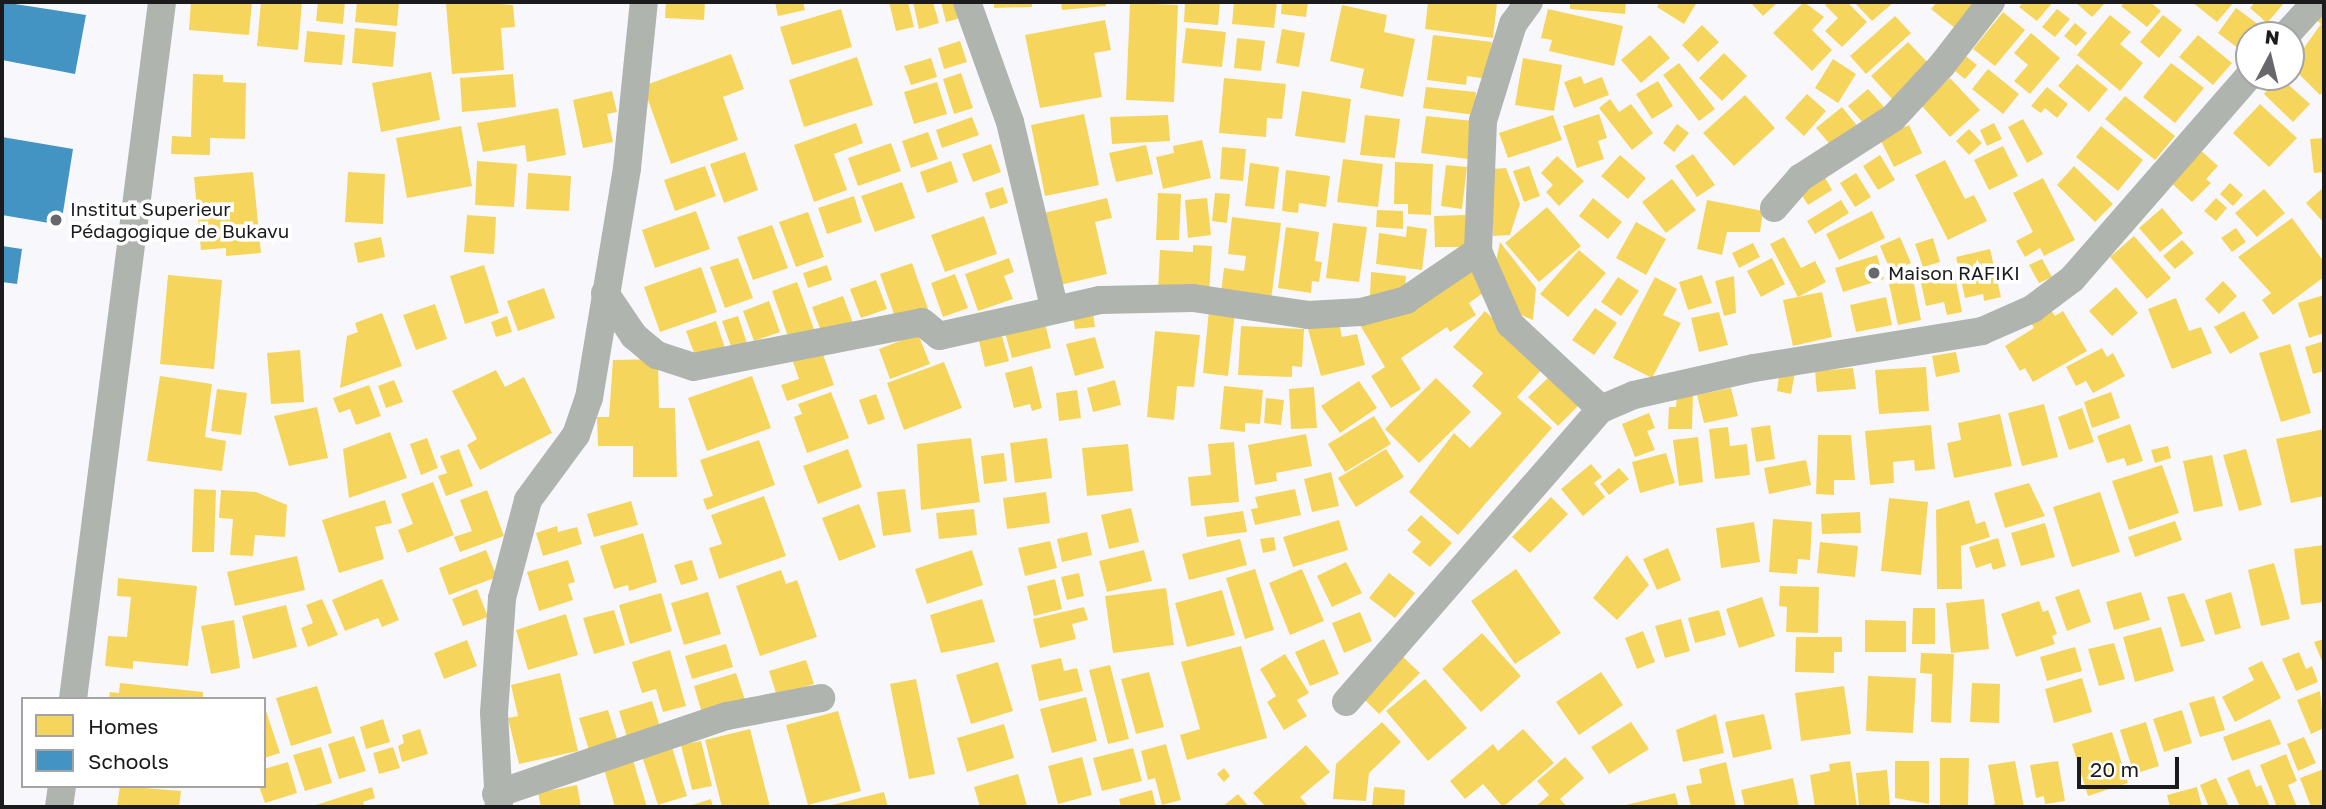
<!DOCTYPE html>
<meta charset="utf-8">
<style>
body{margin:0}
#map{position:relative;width:2326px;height:809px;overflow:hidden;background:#f8f8fc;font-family:"Golos Text",sans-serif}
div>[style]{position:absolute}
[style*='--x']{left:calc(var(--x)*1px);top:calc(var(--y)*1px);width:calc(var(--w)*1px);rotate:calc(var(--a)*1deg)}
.homes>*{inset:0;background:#f6d55c}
.schools>*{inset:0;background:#4393c3}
.street>*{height:28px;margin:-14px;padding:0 14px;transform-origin:14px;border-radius:14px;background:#afb4ae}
.dots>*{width:19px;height:19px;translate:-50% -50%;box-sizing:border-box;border:4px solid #fff;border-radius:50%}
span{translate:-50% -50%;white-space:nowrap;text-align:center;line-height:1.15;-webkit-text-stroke:7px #fff;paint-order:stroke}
.poi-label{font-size:19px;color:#1b1b1e}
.left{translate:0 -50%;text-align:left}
.frame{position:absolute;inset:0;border:4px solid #1b1b1e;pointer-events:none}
.legend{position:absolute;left:21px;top:697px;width:245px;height:91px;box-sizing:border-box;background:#fff;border:2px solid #a4a4a5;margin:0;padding:9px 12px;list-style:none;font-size:21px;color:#1b1b1e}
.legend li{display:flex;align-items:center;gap:14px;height:35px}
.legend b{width:35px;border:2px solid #a4a4a5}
.north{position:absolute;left:2235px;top:21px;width:70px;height:70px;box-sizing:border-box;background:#fff;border:2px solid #a4a4a5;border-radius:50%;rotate:7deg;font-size:19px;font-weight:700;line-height:28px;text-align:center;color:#1b1b1e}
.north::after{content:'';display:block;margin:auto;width:24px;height:32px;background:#68686c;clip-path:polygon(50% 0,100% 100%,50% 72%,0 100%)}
.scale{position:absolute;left:2077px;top:757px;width:102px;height:32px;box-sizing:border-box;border:4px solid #1b1b1e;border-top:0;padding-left:9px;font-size:21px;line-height:24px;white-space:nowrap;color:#1b1b1e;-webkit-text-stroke:5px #fff;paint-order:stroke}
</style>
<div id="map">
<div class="homes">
<i style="clip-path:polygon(191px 2px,252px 2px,249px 35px,189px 30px)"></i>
<i style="clip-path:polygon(261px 2px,302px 2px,298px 50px,257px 46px)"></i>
<i style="clip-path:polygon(318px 2px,345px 2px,343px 24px,316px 21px)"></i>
<i style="clip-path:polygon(357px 2px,399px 2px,397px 26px,355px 22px)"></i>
<i style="clip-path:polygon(470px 2px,513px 5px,515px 27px,501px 28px,504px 70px,452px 74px,446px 4px)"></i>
<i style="clip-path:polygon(666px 2px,705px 2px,704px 20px,665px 18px)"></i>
<i style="clip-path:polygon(775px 2px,803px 2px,805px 10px,778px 16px)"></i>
<i style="clip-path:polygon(889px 2px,908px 2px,914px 27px,896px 31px)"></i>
<i style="clip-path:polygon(913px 2px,933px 2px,939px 23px,919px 29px)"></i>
<i style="clip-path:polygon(941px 2px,960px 2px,964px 17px,946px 22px)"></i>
<i style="clip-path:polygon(994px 2px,1032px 2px,1032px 7px,994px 8px)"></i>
<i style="clip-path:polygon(1061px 2px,1106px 2px,1106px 6px,1062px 10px)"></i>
<i style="clip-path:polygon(1185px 2px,1220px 2px,1218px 25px,1184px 22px)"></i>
<i style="clip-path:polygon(1234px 2px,1277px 2px,1274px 28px,1232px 24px)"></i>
<i style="clip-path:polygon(1282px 2px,1308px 2px,1306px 17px,1281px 14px)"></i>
<i style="clip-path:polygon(1428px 2px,1497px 3px,1493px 38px,1425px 29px)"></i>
<i style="clip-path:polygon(1570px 2px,1626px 2px,1625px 14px,1570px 9px)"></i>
<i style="clip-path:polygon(1660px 2px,1697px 2px,1684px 24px,1657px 7px)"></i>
<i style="clip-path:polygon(1750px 2px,1778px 2px,1763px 16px)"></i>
<i style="clip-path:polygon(1804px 2px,1824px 17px,1812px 30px,1832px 50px,1812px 71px,1773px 33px)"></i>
<i style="clip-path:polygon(1828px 2px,1847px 2px,1867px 22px,1842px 47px,1825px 31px,1838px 18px,1825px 5px)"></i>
<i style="clip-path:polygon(1854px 2px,1894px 2px,1872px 21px)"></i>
<i style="clip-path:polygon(1937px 2px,1979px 2px,1956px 29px,1931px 9px)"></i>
<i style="clip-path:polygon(2024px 2px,2053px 2px,2037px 21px,2019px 7px)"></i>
<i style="clip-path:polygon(2075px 2px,2106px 2px,2092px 17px)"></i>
<i style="clip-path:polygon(2125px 2px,2150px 2px,2161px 11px,2147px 27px,2121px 6px)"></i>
<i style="clip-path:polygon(2192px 2px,2234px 2px,2217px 22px)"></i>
<i style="clip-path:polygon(2255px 2px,2285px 2px,2267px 23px,2250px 8px)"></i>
<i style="clip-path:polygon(1130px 3px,1178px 5px,1174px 102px,1126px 100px)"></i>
<i style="clip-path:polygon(2324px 4px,2324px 90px,2320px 95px,2291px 66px,2321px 24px,2313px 17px)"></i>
<i style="clip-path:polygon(1342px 5px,1387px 15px,1384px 32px,1415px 39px,1403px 97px,1360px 88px,1364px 69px,1330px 61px)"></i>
<i style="clip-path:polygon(2236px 8px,2266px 30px,2262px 35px,2249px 35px,2247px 55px,2218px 33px)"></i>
<i style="clip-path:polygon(841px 9px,852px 47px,792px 65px,780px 27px)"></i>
<i style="clip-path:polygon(1548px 9px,1623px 26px,1614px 66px,1549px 51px,1552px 40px,1541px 38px)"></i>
<i style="clip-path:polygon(2057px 9px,2070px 19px,2055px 37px,2042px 27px)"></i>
<i style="clip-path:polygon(2003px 12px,2025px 30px,1995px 66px,1973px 49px)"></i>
<i style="clip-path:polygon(2110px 15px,2131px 32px,2120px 44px,2143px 63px,2120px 91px,2077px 55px)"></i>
<i style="clip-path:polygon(2163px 15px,2182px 30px,2159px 58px,2140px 42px)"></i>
<i style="clip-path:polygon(1895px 16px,1911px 33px,1866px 74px,1850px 56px)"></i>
<i style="clip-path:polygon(1105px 20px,1111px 50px,1094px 53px,1102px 97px,1040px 108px,1025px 35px)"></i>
<i style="clip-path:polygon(2075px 23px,2087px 33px,2076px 46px,2064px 36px)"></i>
<i style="clip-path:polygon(1702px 25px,1719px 42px,1698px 62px,1682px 45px)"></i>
<i style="clip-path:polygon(355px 28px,396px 32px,393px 67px,352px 63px)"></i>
<i style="clip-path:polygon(1186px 28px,1226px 32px,1222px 67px,1182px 63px)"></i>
<i style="clip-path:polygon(1282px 29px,1305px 33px,1299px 67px,1276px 63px)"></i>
<i style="clip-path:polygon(307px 31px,345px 35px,342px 65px,304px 62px)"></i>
<i style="clip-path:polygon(2031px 33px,2060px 58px,2030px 94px,2014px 81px,2028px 65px,2014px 53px)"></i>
<i style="clip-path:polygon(1433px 35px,1492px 42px,1488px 79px,1467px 76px,1466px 85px,1427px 80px)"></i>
<i style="clip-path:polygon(1650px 35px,1670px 58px,1641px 83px,1621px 60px)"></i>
<i style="clip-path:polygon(2198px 35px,2232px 63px,2213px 85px,2179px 57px)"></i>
<i style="clip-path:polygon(1237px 38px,1265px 41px,1261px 71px,1234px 68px)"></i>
<i style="clip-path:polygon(960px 41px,967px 62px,944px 69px,938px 48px)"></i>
<i style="clip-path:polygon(1908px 42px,1931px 66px,1893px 100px,1871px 76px)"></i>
<i style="clip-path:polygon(1724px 53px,1747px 76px,1722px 101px,1699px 78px)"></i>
<i style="clip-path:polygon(1962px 53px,1977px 65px,1965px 79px,1950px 67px)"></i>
<i style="clip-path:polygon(731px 54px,744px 89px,723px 97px,738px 140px,671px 164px,643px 86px)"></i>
<i style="clip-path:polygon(857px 57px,873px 105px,804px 127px,789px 80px)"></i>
<i style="clip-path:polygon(931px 58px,937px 77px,911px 85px,904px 66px)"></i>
<i style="clip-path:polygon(1523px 58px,1562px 65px,1554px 111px,1515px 105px)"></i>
<i style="clip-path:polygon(1833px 59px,1856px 74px,1838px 103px,1815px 88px)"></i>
<i style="clip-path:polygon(1679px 63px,1715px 109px,1699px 121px,1663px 75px)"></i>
<i style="clip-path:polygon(2171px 63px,2204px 88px,2175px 123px,2143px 97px)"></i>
<i style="clip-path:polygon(2077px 64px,2108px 89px,2089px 112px,2058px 86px)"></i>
<i style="clip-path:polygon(1988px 69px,2019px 94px,2003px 114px,1972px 89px)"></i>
<i style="clip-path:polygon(431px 72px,440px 120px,381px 132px,372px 83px)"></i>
<i style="clip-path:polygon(961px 73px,973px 108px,954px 114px,943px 79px)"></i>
<i style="clip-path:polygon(193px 74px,223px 75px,223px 82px,246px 83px,245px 139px,210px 138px,210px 155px,171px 154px,172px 136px,191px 137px)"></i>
<i style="clip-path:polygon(513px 74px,516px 107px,462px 112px,460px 78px)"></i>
<i style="clip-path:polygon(1581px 76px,1584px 84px,1602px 77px,1609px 95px,1574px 108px,1564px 82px)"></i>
<i style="clip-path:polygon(2280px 77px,2310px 104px,2293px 122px,2264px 94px)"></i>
<i style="clip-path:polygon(1224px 78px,1286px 84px,1282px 119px,1267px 118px,1266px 137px,1219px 133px)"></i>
<i style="clip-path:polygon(1950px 78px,1980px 110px,1950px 137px,1921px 105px)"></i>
<i style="clip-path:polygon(1658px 81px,1673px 106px,1652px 119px,1636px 94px)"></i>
<i style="clip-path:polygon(937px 82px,947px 114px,914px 124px,904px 92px)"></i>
<i style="clip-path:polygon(1426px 87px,1476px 92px,1474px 115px,1423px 108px)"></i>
<i style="clip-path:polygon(2047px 87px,2068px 104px,2057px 118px,2045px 108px,2041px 113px,2031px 106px)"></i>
<i style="clip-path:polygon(1868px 89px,1884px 107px,1864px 124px,1848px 106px)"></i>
<i style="clip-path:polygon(612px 91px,617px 112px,607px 114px,613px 142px,583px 148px,573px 100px)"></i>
<i style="clip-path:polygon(1302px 91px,1351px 99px,1345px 143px,1295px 136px)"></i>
<i style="clip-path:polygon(1807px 94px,1826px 111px,1804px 136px,1785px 118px)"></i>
<i style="clip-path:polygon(1745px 95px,1775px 128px,1734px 166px,1703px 133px)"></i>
<i style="clip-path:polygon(2125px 96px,2175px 136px,2155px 160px,2105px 119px)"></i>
<i style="clip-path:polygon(1610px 99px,1619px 112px,1631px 104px,1653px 133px,1632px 150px,1599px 108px)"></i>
<i style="clip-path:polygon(2260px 104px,2297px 138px,2269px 167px,2233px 133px)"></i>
<i style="clip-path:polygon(1842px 107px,1859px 128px,1834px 149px,1816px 128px)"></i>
<i style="clip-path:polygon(558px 108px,566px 155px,527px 162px,525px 145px,483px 152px,477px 123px)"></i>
<i style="clip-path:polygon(1084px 114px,1099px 185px,1045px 196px,1031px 125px)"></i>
<i style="clip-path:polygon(1599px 114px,1607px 138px,1598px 141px,1604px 159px,1577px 168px,1563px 126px)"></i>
<i style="clip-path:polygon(1168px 115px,1170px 141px,1112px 144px,1110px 117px)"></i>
<i style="clip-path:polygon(1365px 115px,1400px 119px,1395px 158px,1360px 155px)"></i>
<i style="clip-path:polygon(1553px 115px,1562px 140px,1508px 158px,1499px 133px)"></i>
<i style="clip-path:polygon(1426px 116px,1473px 121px,1468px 159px,1421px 153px)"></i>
<i style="clip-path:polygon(972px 117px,979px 135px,942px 148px,936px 130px)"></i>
<i style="clip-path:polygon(2023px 119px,2043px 154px,2027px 163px,2008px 127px)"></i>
<i style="clip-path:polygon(856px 123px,863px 143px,834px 154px,847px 190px,814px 202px,794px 145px)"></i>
<i style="clip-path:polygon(1994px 123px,2002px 139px,1987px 146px,1980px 130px)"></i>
<i style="clip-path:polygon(1677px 124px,1689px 133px,1674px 152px,1663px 143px)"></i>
<i style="clip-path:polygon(1909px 125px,1922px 153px,1894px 167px,1880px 139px)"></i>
<i style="clip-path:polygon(461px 126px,472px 186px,407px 198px,396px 138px)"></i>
<i style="clip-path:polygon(2101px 126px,2143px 160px,2118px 191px,2076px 157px)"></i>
<i style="clip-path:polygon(1969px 129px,1982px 143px,1969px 155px,1956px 141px)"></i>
<i style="clip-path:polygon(928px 132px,938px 159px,911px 168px,902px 141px)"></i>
<i style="clip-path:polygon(2324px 138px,2324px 172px,2314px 173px,2310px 139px)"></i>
<i style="clip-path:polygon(1202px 140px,1211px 178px,1163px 189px,1156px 157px,1174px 153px,1173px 146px)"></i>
<i style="clip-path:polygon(891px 143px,901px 171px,858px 186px,848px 158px)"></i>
<i style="clip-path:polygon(991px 144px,1001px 172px,973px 182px,962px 154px)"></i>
<i style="clip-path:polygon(1146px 145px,1153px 174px,1116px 182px,1109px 153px)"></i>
<i style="clip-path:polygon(2003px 146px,2018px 176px,1989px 190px,1974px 160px)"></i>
<i style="clip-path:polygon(1222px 147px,1246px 149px,1243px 181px,1220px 179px)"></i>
<i style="clip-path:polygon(2198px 148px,2218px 166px,2206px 179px,2211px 183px,2192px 202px,2168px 180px)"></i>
<i style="clip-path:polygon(745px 152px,758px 190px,724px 203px,710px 164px)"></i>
<i style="clip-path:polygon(1693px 154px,1715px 185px,1697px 197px,1675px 166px)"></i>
<i style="clip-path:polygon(1620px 155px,1646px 178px,1628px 199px,1601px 176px)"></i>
<i style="clip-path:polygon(1880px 155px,1895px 180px,1878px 190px,1863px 166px)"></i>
<i style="clip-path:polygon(1557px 156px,1584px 181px,1559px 206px,1546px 192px,1553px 185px,1541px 173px)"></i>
<i style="clip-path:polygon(1343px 159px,1383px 164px,1378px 207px,1337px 202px)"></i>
<i style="clip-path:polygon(1945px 160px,1965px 199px,1974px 195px,1987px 221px,1948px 240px,1915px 175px)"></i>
<i style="clip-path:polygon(477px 161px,517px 164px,514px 207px,475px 205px)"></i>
<i style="clip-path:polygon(951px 161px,958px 182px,927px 193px,920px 172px)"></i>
<i style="clip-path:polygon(1395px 162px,1433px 164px,1431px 215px,1408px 214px,1408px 204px,1394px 204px)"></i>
<i style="clip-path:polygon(1250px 163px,1279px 167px,1274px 209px,1245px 206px)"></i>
<i style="clip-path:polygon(1446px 165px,1467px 167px,1462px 209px,1441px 206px)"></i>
<i style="clip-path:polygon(705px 166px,716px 196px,675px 211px,664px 180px)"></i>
<i style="clip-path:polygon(1529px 166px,1540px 196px,1524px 202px,1513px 171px)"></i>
<i style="clip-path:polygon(2074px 166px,2113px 204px,2095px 222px,2057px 185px)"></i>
<i style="clip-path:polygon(1506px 168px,1520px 204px,1510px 235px,1493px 236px,1493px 169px)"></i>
<i style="clip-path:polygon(1286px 170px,1330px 176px,1326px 207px,1299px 203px,1298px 213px,1282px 211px)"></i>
<i style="clip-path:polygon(253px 172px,261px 253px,226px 256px,226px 248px,201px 250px,194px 177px)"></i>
<i style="clip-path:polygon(348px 172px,385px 174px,383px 224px,345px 222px)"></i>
<i style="clip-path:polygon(528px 173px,571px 176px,569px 211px,526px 209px)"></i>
<i style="clip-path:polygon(1856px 173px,1871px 197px,1855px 207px,1840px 183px)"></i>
<i style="clip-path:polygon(1823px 174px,1832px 190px,1808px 205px,1798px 189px)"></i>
<i style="clip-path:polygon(2043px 178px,2075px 240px,2044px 256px,2040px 248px,2025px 257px,2016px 241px,2033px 232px,2013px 193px)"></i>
<i style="clip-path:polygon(1672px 179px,1696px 210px,1666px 233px,1642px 202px)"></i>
<i style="clip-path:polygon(902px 182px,915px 218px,875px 232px,861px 196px)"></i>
<i style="clip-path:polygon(2230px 183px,2243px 195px,2233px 206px,2220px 194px)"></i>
<i style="clip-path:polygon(1003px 187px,1008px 203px,990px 209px,985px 193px)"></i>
<i style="clip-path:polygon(2324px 187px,2324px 223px,2306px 203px)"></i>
<i style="clip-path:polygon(2264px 189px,2285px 213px,2257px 237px,2235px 213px)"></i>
<i style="clip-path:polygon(1158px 193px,1181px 194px,1179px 240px,1156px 240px)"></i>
<i style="clip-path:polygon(1215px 193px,1230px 194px,1227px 223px,1212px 221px)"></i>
<i style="clip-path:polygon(854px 196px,862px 222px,827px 234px,818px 208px)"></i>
<i style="clip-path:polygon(1107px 198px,1112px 218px,1095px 222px,1107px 274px,1060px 285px,1044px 213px)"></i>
<i style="clip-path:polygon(1207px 198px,1211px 235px,1188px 238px,1185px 200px)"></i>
<i style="clip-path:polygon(1593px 198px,1622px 222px,1608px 239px,1579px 216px)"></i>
<i style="clip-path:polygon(2216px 198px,2227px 208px,2216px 221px,2204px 211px)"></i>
<i style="clip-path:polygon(1707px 200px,1763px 211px,1760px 232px,1727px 232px,1722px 255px,1697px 249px)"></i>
<i style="clip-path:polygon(1841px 200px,1849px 213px,1815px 234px,1807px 221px)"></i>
<i style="clip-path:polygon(1547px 207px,1581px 246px,1539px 282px,1505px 243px)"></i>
<i style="clip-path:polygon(2162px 208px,2183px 233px,2160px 252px,2139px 228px)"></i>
<i style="clip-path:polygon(1377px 210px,1403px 211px,1403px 229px,1376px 227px)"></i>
<i style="clip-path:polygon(696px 211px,710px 249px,655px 268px,642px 230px)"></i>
<i style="clip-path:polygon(1872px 211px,1885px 238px,1839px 260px,1826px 234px)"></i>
<i style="clip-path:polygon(808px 212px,824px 257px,796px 267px,779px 222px)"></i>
<i style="clip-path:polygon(467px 215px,496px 217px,494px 254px,464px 252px)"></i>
<i style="clip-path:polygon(1465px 215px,1466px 247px,1435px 247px,1434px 216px)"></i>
<i style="clip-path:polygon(984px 216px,997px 254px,945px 272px,931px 235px)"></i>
<i style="clip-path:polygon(1232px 217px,1281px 223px,1271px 300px,1221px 293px,1224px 268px,1244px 271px,1246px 256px,1228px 254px)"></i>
<i style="clip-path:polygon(2292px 218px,2324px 262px,2324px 277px,2273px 315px,2262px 300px,2271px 293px,2238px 257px)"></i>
<i style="clip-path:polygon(1636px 222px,1666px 239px,1646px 275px,1616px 258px)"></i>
<i style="clip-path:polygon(1333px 223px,1367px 227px,1359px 282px,1326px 278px)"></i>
<i style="clip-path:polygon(772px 225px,788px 268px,753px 280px,737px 237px)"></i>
<i style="clip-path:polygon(1407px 226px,1427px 229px,1422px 270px,1376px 264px,1379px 233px,1406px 237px)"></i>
<i style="clip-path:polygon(1286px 227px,1319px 232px,1315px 261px,1322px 262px,1319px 282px,1312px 281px,1311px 293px,1278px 288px)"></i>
<i style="clip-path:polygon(2236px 228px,2246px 242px,2232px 252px,2221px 238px)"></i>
<i style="clip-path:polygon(2134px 236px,2171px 278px,2147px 299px,2110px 257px)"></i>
<i style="clip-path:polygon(381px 237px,385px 257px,358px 263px,354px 243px)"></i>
<i style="clip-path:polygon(1784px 237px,1801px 268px,1815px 261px,1826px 282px,1798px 297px,1770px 244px)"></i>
<i style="clip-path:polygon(1900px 237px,1911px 263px,1891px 272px,1880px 246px)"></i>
<i style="clip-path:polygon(1933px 238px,1940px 262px,1923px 267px,1915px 244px)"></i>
<i style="clip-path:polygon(2182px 240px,2194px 253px,2175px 269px,2163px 256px)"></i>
<i style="clip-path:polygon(1500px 242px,1536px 288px,1533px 320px,1521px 315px,1494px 271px)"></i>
<i style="clip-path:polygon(1753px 243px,1760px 257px,1739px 268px,1732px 253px)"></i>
<i style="clip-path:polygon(1193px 245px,1212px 246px,1209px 294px,1158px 291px,1160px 250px,1193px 252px)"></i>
<i style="clip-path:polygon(1990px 249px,2001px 297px,1984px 301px,1983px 294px,1965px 298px,1956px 257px)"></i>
<i style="clip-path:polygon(1579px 250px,1606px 273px,1568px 317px,1540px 294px)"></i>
<i style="clip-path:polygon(1877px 255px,1884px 279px,1843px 292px,1835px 268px)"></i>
<i style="clip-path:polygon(738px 258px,753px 298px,725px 308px,710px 267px)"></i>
<i style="clip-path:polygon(1009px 258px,1014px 272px,1004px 276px,1013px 299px,978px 311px,965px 274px)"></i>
<i style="clip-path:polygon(1772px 258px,1785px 284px,1761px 297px,1747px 271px)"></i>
<i style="clip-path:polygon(2042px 259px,2052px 277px,2039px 283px,2029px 265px)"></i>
<i style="clip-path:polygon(912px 263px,928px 309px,896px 320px,880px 274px)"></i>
<i style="clip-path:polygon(484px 265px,499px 313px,465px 324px,450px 276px)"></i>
<i style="clip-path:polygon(827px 265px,832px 280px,808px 288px,803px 273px)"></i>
<i style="clip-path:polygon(1470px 266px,1487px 290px,1469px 303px,1476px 315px,1450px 332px,1447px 327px,1401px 358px,1421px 389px,1391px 408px,1371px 376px,1385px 367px,1360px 325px)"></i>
<i style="clip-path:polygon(701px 267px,717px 312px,660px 332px,644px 287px)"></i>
<i style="clip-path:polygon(1371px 272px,1406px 276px,1404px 298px,1370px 295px)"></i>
<i style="clip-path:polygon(955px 274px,968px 308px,943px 317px,931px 283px)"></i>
<i style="clip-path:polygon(168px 275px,222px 280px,214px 369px,160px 364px)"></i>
<i style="clip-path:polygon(1702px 275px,1712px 303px,1688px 310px,1679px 282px)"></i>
<i style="clip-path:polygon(1734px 276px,1736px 313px,1724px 316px,1715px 281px)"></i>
<i style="clip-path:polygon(1955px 276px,1962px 312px,1947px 315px,1944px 302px,1926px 306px,1921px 283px)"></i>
<i style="clip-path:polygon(1618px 277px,1639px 291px,1621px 316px,1601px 302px)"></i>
<i style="clip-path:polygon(1655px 277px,1677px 289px,1663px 315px,1681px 323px,1652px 378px,1613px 358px)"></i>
<i style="clip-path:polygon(1913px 279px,1921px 320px,1898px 325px,1889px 284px)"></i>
<i style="clip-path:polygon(876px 280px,887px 309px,861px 318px,850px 289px)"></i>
<i style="clip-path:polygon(2223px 281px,2237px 296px,2219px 314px,2205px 299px)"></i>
<i style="clip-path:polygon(797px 282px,815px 332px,790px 342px,772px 291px)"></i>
<i style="clip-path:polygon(2116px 287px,2138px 313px,2112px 336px,2089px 311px)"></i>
<i style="clip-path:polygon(544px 288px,555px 318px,518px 331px,507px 301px)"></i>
<i style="clip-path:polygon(1822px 292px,1832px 337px,1793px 346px,1783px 300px)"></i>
<i style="clip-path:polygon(2324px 295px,2324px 333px,2309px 338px,2298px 303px)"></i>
<i style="clip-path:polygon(843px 296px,853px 323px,822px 334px,812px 307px)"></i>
<i style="clip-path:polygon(1886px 297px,1892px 325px,1856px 332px,1850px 305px)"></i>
<i style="clip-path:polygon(2176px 298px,2189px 331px,2201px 327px,2212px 353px,2172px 369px,2148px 309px)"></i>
<i style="clip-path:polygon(769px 301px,780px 332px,754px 341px,743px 311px)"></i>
<i style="clip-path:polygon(435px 304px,447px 339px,416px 350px,403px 315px)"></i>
<i style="clip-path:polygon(1595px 308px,1617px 323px,1594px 355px,1572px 340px)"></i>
<i style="clip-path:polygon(1209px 310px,1235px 312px,1228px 376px,1203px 373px)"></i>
<i style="clip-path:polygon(2051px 310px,2055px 316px,2063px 311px,2087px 351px,2033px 382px,2025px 368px,2020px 371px,2005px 346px,2034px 328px,2031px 323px)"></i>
<i style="clip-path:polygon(1485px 311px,1543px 368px,1517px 397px,1552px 428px,1458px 535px,1409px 492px,1454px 433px,1470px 448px,1502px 413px,1472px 386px,1483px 373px,1453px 347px)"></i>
<i style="clip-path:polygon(2244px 311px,2259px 338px,2230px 354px,2214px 327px)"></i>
<i style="clip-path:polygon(1719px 312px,1728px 345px,1699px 352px,1691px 318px)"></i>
<i style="clip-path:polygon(382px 313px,402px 366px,340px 388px,347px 336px,358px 332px,355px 323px)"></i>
<i style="clip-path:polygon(1093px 313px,1095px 327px,1075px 329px,1073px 316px)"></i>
<i style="clip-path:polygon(1043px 315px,1051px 348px,1012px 358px,1003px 325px)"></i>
<i style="clip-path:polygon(507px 316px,512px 332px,496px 337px,491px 322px)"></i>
<i style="clip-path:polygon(738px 316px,747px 343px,732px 349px,722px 321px)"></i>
<i style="clip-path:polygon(716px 321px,725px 348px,696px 358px,686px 331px)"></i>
<i style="clip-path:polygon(1339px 322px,1342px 337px,1357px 334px,1365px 365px,1321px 376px,1308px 329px)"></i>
<i style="clip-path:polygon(1241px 326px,1304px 329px,1302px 367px,1292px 366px,1292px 377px,1238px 375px)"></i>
<i style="clip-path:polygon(1155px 331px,1200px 335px,1194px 387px,1177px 386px,1174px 420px,1147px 417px)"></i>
<i style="clip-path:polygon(918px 334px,930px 364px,890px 379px,879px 349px)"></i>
<i style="clip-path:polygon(1002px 336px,1009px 361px,985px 367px,979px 341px)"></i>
<i style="clip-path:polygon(1095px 337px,1104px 368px,1075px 376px,1066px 344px)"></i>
<i style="clip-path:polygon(2324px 341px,2324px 371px,2313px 374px,2305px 347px)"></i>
<i style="clip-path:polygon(2290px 344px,2311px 413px,2281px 422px,2259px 353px)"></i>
<i style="clip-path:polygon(820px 346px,834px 385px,787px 401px,781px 385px,799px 379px,791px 356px)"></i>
<i style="clip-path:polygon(2102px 348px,2107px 357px,2113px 353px,2125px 376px,2093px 393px,2086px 381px,2076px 386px,2066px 367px)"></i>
<i style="clip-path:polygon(300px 350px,304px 402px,271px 404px,267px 353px)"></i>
<i style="clip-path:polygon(1956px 352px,1960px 372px,1936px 377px,1932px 356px)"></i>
<i style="clip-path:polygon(658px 359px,659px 408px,675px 408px,677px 477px,633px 477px,633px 446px,598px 446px,597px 417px,609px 417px,613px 360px)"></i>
<i style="clip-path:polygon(944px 362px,962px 408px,904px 430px,887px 383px)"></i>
<i style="clip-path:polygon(1032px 366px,1042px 408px,1032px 411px,1030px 404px,1014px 408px,1005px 373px)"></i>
<i style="clip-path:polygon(1926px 367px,1929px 411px,1879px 414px,1875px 370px)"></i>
<i style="clip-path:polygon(1853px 368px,1856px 389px,1817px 392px,1815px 371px)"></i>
<i style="clip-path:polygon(1780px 369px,1795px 372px,1791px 394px,1777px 391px)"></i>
<i style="clip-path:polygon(496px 370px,505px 387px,524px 377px,552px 433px,480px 470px,467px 445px,477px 439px,452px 391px)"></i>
<i style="clip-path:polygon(160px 376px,212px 384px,205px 437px,226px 441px,222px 471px,147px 461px)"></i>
<i style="clip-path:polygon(752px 376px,771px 428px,707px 451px,688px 398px)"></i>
<i style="clip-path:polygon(1549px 377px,1578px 406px,1558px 426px,1528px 397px)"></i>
<i style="clip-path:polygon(1436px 378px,1471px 412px,1419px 463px,1385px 429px)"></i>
<i style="clip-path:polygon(394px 380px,403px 402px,386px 408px,378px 386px)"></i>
<i style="clip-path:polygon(1115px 380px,1121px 405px,1093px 412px,1087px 388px)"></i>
<i style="clip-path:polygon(1359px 381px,1377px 408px,1340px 433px,1321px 406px)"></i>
<i style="clip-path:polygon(369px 385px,381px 416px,356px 425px,350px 409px,339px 413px,333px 398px)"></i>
<i style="clip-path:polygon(1224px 386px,1263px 390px,1260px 424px,1245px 423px,1245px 432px,1220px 429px)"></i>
<i style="clip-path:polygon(1314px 387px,1317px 428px,1291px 429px,1289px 389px)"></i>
<i style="clip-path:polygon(1731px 388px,1738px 416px,1704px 423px,1697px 395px)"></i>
<i style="clip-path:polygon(217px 389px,247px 393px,241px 435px,211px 431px)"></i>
<i style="clip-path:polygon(1077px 390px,1081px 418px,1059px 421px,1056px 393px)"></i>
<i style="clip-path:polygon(831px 392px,849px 438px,807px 453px,794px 417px,802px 414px,798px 404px)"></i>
<i style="clip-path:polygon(2111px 392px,2120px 418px,2092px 428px,2084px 402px)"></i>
<i style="clip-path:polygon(1677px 393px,1693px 393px,1692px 429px,1668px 429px,1669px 407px,1676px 407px)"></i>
<i style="clip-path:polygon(876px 394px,885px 419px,868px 425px,859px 400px)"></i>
<i style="clip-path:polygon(1266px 398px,1284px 400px,1281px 425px,1264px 423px)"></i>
<i style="clip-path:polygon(2044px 404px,2058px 457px,2022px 466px,2008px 413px)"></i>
<i style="clip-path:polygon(317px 407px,328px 458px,289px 466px,274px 416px)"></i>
<i style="clip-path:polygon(2082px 408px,2094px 442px,2069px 450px,2058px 417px)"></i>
<i style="clip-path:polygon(1649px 413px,1655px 428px,1647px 431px,1655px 450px,1635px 457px,1622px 424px)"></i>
<i style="clip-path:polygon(2000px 414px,2012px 466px,1954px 478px,1947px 443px,1961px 440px,1958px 423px)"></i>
<i style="clip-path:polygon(1374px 416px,1391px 444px,1345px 472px,1328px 444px)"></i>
<i style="clip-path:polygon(2130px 424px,2143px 461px,2127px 466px,2124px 458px,2107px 463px,2097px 436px)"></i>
<i style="clip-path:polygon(1770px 425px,1775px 459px,1756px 462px,1751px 428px)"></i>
<i style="clip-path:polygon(1931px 425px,1935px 469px,1915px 471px,1914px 460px,1893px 462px,1894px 483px,1870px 485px,1865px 431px)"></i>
<i style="clip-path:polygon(1728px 427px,1730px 446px,1747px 444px,1750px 475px,1715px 479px,1709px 429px)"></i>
<i style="clip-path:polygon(2324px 429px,2324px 496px,2291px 503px,2276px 439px)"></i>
<i style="clip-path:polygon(390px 432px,407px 478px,349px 498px,343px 449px)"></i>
<i style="clip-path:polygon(1306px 434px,1312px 466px,1276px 473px,1277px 481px,1255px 485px,1248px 445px)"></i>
<i style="clip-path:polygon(1818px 435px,1851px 435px,1855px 480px,1834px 480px,1834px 495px,1816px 494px)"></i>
<i style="clip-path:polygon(1698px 437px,1703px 482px,1679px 486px,1673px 440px)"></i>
<i style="clip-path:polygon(427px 438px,438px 468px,421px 475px,410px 444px)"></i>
<i style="clip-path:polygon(971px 438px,980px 502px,921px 510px,917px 444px)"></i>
<i style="clip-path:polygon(1047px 438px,1052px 478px,1015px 483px,1010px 443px)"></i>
<i style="clip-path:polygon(759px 440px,775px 485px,707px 510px,703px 499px,713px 496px,700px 460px)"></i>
<i style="clip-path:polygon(1234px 442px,1239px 502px,1191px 506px,1188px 477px,1211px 475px,1208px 444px)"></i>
<i style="clip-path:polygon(1128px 444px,1133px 491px,1087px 496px,1082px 448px)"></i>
<i style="clip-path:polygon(2168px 446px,2171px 458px,2155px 463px,2151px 450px)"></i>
<i style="clip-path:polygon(459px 449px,473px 486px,446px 496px,438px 476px,447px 473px,440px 456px)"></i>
<i style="clip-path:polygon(848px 449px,862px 487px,818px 504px,803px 466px)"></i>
<i style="clip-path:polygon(1386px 449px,1404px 477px,1356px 507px,1338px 478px)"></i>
<i style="clip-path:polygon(2246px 449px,2262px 505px,2239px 511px,2223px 455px)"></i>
<i style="clip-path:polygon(1004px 453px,1007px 481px,984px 484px,981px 456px)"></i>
<i style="clip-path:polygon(1666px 453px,1675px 483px,1640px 493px,1632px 462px)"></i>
<i style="clip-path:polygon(2212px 455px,2223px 506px,2194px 512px,2183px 461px)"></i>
<i style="clip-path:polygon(1806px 460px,1811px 485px,1769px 494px,1764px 468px)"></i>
<i style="clip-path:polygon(1591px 464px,1602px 477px,1594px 483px,1605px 497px,1583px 516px,1561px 489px)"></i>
<i style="clip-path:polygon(2162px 465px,2179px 513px,2129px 530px,2112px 481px)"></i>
<i style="clip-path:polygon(1619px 468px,1629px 479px,1609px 495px,1600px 484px)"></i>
<i style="clip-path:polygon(1331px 472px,1339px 506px,1312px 512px,1304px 479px)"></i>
<i style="clip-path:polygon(433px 482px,454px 535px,407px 553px,398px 530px,413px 524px,401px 494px)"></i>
<i style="clip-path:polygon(2029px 483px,2045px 516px,2005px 528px,1994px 493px)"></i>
<i style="clip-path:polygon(194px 489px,216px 490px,214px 552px,192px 552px)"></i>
<i style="clip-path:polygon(905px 489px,911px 532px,883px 536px,877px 492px)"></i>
<i style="clip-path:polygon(1295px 489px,1301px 515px,1255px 525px,1251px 509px,1258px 508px,1255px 497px)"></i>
<i style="clip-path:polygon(221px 490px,256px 492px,287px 505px,285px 537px,255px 535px,253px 556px,230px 555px,233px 519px,219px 518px)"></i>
<i style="clip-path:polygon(487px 490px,504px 536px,460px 552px,454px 537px,472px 531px,460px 500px)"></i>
<i style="clip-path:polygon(1046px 492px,1050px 523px,1007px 529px,1003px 498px)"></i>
<i style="clip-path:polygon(2100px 492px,2120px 552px,2072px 567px,2053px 507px)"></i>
<i style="clip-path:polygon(764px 496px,786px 556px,719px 579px,709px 548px,722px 544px,711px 515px)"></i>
<i style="clip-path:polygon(1551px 497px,1568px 514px,1530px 553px,1512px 537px)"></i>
<i style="clip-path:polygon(1889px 498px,1928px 502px,1921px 575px,1881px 571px)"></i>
<i style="clip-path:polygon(385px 500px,392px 523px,375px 527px,384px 559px,339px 573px,322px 520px)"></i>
<i style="clip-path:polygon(1969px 500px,1976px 524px,1985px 521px,1990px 537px,1961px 546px,1962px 589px,1937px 589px,1936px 510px)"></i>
<i style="clip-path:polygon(631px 501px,638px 525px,594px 537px,587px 514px)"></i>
<i style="clip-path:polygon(859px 504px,876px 547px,839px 561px,822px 518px)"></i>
<i style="clip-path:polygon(1131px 508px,1139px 542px,1109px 549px,1101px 515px)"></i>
<i style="clip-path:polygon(974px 509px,977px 535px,939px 539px,936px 513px)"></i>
<i style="clip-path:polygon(1243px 511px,1247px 532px,1207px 537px,1204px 517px)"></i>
<i style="clip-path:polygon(1860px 512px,1861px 533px,1822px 534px,1821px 514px)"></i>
<i style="clip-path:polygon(1421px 515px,1452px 543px,1430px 567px,1412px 552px,1421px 542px,1407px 530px)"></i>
<i style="clip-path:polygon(1773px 519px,1812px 522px,1810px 560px,1798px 559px,1797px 574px,1769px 572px)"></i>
<i style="clip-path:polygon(1339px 520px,1348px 550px,1293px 567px,1283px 537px)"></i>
<i style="clip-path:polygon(2175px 521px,2182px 540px,2135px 557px,2128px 537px)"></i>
<i style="clip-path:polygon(1754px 522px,1760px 562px,1721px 568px,1716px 528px)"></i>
<i style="clip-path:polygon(2045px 523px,2055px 557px,2021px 566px,2011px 533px)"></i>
<i style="clip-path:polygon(557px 526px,558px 532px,577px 527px,582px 544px,543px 556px,536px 533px)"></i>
<i style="clip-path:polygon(1087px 532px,1092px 555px,1062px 562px,1057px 539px)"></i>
<i style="clip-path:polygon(643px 533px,657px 582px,629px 591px,628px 585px,614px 589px,600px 546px)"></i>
<i style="clip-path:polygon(1274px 537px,1276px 550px,1263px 553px,1260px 539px)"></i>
<i style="clip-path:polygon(1998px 538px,2006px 566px,1993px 570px,1991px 563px,1976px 568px,1969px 547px)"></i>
<i style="clip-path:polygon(1240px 539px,1247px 565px,1189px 580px,1182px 554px)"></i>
<i style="clip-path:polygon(1050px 541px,1057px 568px,1025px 576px,1018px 548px)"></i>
<i style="clip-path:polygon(1820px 542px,1858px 546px,1855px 577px,1817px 573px)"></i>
<i style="clip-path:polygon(2324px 545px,2324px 602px,2301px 605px,2294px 549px)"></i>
<i style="clip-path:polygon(1668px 548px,1681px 580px,1657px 590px,1643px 559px)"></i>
<i style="clip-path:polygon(486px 550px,497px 577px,449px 595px,439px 568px)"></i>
<i style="clip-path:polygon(972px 550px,983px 585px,927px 604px,915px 569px)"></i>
<i style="clip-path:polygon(1144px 550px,1152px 581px,1107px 592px,1099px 561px)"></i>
<i style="clip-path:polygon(1627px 555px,1649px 585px,1617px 620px,1593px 598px)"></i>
<i style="clip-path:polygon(297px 556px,305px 590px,235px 606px,227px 572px)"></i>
<i style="clip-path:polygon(568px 560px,575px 582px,568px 584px,573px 600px,539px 611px,527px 572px)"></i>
<i style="clip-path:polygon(692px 560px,698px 580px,681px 585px,674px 565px)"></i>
<i style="clip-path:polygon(1346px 562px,1362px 593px,1332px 607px,1317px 576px)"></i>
<i style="clip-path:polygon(2274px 563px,2290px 619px,2261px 626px,2248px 570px)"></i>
<i style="clip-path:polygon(1255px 569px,1274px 630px,1245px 639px,1226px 578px)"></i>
<i style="clip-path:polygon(1302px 569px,1324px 621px,1290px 635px,1269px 583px)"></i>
<i style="clip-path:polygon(1516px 569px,1561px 633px,1515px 664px,1471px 601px)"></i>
<i style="clip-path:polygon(781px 570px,786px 584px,797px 580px,817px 637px,760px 656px,736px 586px)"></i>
<i style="clip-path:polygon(1079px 573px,1084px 596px,1067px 600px,1061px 577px)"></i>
<i style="clip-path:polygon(1389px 573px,1415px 593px,1395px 618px,1369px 598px)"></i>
<i style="clip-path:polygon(118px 578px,197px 586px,188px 666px,133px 661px,133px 669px,105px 666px,108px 636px,127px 637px,131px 597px,117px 596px)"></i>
<i style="clip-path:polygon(382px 579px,399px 620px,382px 627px,378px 618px,345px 631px,332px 600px)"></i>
<i style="clip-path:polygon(1055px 579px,1062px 609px,1034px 616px,1027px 586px)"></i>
<i style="clip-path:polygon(1780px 586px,1819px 587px,1818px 633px,1786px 632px,1787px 607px,1779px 606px)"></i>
<i style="clip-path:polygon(1166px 588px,1174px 645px,1113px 653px,1105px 596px)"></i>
<i style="clip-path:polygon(477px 589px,488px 617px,463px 626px,452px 599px)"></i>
<i style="clip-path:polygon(2079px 589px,2091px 622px,2067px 631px,2055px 597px)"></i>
<i style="clip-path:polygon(1222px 590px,1235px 635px,1187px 647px,1175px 603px)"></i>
<i style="clip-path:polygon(708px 592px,721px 634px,684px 645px,671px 603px)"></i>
<i style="clip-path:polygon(2141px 592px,2150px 620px,2114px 630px,2106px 602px)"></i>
<i style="clip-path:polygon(2231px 592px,2241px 628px,2215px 635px,2205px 600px)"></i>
<i style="clip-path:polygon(661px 593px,672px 631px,630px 644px,619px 605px)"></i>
<i style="clip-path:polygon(2184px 593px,2205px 641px,2181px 647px,2167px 597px)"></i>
<i style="clip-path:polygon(1762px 597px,1775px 636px,1739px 648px,1726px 609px)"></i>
<i style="clip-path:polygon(322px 599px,338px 635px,308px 647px,301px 628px,313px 623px,306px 605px)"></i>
<i style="clip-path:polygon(982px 599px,995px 642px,941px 653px,930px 615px)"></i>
<i style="clip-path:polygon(1984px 599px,1989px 649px,1951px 653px,1946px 603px)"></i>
<i style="clip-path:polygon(2039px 601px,2043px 612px,2048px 610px,2057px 634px,2052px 636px,2055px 644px,2016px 657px,2001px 614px)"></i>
<i style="clip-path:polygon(286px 605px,297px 647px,253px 659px,242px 616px)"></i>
<i style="clip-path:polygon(1084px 607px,1088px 620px,1072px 624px,1076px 639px,1040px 648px,1033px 619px)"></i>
<i style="clip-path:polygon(1913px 608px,1935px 608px,1935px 644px,1912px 644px)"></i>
<i style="clip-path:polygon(614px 610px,625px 645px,594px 654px,583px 618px)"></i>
<i style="clip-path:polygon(1719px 610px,1726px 635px,1695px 643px,1688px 618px)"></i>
<i style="clip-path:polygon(1360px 612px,1372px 641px,1344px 653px,1332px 623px)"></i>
<i style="clip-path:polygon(566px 614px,578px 655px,528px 670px,516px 630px)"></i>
<i style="clip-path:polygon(1681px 619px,1690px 651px,1665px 658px,1655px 626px)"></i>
<i style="clip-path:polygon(234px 620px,240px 668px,211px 674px,201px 626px)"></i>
<i style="clip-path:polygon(1865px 620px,1906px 621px,1906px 652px,1865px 652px)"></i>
<i style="clip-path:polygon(2161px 627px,2174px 671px,2135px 682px,2123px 637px)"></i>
<i style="clip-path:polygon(1643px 631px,1655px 662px,1637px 669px,1625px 638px)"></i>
<i style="clip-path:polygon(1482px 633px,1521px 676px,1481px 712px,1442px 669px)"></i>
<i style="clip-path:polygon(1796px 637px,1842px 637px,1842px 652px,1834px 652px,1834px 673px,1795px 672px)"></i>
<i style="clip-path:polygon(1324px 639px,1339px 674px,1310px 686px,1295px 652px)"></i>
<i style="clip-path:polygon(2324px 639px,2324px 666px,2314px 642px)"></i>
<i style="clip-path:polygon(467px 640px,477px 666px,444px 679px,434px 653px)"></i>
<i style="clip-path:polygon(2114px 643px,2125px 679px,2099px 686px,2088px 649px)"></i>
<i style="clip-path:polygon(726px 644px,733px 667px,692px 679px,685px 656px)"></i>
<i style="clip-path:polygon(1241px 646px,1267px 738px,1187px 760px,1180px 735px,1200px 729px,1181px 662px)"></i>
<i style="clip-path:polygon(2075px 647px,2082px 671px,2047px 681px,2040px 657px)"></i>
<i style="clip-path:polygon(670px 650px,686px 706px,663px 712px,656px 689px,642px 693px,632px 662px)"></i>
<i style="clip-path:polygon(2299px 652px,2306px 669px,2312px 666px,2318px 682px,2296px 691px,2282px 659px)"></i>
<i style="clip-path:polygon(1921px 653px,1954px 654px,1951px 723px,1931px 722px,1932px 674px,1920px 673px)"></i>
<i style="clip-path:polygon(1285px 654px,1309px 693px,1297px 700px,1307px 716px,1284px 730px,1267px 702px,1276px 696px,1260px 669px)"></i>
<i style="clip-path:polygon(1402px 656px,1420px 673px,1379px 714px,1361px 696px)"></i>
<i style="clip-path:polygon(1061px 658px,1064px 671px,1077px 668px,1083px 691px,1039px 701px,1031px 665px)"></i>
<i style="clip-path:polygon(806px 660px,814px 684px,777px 696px,769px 671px)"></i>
<i style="clip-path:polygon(2262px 661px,2281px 698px,2235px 722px,2222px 697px,2254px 680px,2248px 668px)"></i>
<i style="clip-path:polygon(998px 662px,1013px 711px,971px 724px,956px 675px)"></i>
<i style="clip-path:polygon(1110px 665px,1129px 739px,1108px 744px,1089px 670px)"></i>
<i style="clip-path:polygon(1149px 672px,1164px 727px,1136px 734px,1121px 679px)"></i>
<i style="clip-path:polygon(1601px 672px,1623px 705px,1579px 735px,1556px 702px)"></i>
<i style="clip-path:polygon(560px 673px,578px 751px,519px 764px,508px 718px,518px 716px,511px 685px)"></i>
<i style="clip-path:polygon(736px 673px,745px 700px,702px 713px,694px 686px)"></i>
<i style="clip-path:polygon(1868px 676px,1916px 678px,1913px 733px,1866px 731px)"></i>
<i style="clip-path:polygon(2082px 678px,2092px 712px,2054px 723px,2045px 689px)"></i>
<i style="clip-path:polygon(916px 679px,935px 774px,909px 779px,890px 684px)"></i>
<i style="clip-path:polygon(1425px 679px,1467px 728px,1428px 761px,1386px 711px)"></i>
<i style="clip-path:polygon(120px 683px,203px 692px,203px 699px,109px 699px,110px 692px,119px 693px)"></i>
<i style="clip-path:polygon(1972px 683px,2000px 684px,1999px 723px,1970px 722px)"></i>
<i style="clip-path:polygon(317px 686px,332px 733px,291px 746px,276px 698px)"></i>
<i style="clip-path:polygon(1844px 686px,1851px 734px,1801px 741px,1795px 693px)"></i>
<i style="clip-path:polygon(2320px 691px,2324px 728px,2311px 734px,2297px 700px)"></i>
<i style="clip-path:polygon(2214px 696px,2225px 730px,2200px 737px,2189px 703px)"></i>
<i style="clip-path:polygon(1086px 697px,1097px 741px,1052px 753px,1040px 709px)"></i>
<i style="clip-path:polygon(652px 701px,660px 727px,627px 737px,619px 711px)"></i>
<i style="clip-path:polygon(264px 705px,280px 753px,264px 758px)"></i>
<i style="clip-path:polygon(608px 710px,618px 742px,589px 750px,579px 718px)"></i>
<i style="clip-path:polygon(2182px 710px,2192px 743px,2164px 752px,2153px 719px)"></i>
<i style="clip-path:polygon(838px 711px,861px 791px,808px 805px,786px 725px)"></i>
<i style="clip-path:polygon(1716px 714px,1724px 753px,1683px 762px,1676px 730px)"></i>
<i style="clip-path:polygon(1764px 714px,1772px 749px,1733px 758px,1725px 722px)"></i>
<i style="clip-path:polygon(383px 719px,390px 742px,366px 749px,360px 727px)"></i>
<i style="clip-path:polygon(2270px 719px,2281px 744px,2232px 761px,2223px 737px)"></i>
<i style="clip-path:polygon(1382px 722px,1401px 742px,1369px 773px,1366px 801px,1333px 799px,1336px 764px)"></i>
<i style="clip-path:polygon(1631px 722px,1649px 749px,1609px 774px,1591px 747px)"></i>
<i style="clip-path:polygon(2146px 722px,2159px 766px,2134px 774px,2120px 730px)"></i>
<i style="clip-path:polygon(1004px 724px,1014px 758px,967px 772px,957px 738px)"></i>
<i style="clip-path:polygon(420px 729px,428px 754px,402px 762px,398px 746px,404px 743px,402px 735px)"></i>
<i style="clip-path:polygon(750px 729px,770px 807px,722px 807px,705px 740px)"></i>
<i style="clip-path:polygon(1523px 729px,1554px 763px,1503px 807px,1483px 784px,1465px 799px,1450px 781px,1493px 744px,1498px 751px)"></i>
<i style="clip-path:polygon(2112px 732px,2128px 783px,2088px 796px,2072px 744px)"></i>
<i style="clip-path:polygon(354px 736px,366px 771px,339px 779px,328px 744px)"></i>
<i style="clip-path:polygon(2304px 737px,2316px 763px,2298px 771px,2287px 744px)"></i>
<i style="clip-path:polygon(701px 741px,712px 786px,692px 790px,681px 745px)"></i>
<i style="clip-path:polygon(1166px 744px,1181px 800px,1162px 805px,1155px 778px,1148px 780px,1141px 751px)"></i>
<i style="clip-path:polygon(1306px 745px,1330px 772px,1300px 797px,1309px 807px,1266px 807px,1253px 793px)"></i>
<i style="clip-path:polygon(321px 747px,332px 783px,305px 791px,293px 755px)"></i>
<i style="clip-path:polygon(393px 747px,400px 768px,379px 774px,373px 753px)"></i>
<i style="clip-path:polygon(672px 747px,687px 796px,658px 805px,642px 756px)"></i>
<i style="clip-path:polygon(1133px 748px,1142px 781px,1102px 791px,1093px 758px)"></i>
<i style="clip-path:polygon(2286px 754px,2297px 781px,2288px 785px,2297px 807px,2277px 807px,2260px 765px)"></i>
<i style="clip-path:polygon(1082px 757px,1092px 795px,1058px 804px,1048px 766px)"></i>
<i style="clip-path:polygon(1565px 757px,1584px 778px,1560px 799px,1567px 807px,1535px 807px,1549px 795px,1537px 781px)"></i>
<i style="clip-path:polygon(1940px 758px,1969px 758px,1968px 806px,1940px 806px)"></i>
<i style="clip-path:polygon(633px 760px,647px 807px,615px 807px,604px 769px)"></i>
<i style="clip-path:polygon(1850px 761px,1857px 807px,1815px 807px,1810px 775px,1830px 771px,1829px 764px)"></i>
<i style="clip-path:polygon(1895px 761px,1929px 761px,1929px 804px,1895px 798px)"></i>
<i style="clip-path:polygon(2015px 761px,2024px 807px,1986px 807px,1995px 804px,1988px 765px)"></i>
<i style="clip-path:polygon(2058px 761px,2065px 801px,2045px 804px,2044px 796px,2036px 798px,2030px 765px)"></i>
<i style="clip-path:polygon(288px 762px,297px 793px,265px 803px,259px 786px,264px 786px,264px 769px)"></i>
<i style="clip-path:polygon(1726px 762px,1736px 807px,1691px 807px,1686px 786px,1702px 783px,1699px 769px)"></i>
<i style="clip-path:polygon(1224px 768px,1230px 776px,1224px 782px,1217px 774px)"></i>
<i style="clip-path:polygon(2249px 769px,2256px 787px,2261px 785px,2270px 807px,2240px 807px,2227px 778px)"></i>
<i style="clip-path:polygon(2324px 769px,2324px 804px,2311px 807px,2300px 778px)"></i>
<i style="clip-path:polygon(1887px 770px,1890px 806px,1859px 807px,1856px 773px)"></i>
<i style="clip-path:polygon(1018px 774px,1027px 806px,980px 807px,974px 787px)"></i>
<i style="clip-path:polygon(1793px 778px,1799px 807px,1745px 807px,1741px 790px)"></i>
<i style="clip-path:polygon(2216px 778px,2229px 807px,2209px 807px,2200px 785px)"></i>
<i style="clip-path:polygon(577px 785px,581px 807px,541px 807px,538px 793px)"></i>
<i style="clip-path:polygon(120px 786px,181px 791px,179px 807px,117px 807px)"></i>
<i style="clip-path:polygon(372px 787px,375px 798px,363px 802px,365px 807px,310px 807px)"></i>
<i style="clip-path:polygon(1374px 787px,1405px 790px,1404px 807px,1372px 807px)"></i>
<i style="clip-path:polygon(2197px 787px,2202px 807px,2170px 807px,2167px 795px)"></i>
<i style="clip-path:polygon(1152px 790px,1156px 807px,1121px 807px,1119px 799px)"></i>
<i style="clip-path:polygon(884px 792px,888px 807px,828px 807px,828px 806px)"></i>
<i style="clip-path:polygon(1675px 793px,1679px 807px,1622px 807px,1622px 806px)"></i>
<i style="clip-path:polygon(1238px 794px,1249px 807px,1222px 807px)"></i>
<i style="clip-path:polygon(711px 799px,713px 807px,686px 807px)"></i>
</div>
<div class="schools">
<i style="clip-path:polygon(2px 2px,86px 15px,75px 74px,2px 60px)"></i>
<i style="clip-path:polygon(2px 137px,73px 149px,61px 225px,2px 215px)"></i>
<i style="clip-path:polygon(2px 246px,22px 249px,17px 284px,2px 282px)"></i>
</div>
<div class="street">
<i style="--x:967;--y:2;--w:127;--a:70.3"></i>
<i style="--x:1010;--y:122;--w:190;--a:76.6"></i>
<i style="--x:1529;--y:2;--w:27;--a:126"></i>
<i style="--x:1513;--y:24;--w:102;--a:107.2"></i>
<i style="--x:1483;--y:121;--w:130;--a:92.2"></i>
<i style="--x:1478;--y:251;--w:80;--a:66.3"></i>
<i style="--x:1510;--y:324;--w:125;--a:43"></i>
<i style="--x:2286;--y:35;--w:45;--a:-47.7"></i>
<i style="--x:1774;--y:208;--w:40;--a:-49"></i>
<i style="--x:1800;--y:178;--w:111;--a:-32.8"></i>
<i style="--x:1893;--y:118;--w:72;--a:-47.2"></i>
<i style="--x:1942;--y:65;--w:80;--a:-52.1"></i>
<i style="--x:605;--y:293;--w:52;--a:56"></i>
<i style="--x:634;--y:336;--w:30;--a:40"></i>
<i style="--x:657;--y:355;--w:38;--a:18"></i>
<i style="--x:693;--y:367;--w:233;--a:-11.1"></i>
<i style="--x:922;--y:322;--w:22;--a:39"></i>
<i style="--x:939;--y:336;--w:165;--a:-12.6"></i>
<i style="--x:1100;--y:300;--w:93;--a:-1.2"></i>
<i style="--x:1193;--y:298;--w:116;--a:8.4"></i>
<i style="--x:1308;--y:315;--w:53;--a:-3.2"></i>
<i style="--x:1361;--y:312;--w:47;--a:-14.9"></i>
<i style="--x:1406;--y:300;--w:87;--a:-34.2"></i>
<i style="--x:73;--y:699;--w:703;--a:-82.72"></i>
<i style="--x:1346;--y:702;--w:388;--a:-49"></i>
<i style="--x:1601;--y:409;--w:36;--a:-23"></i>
<i style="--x:1634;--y:395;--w:123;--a:-12.7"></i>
<i style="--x:1754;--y:368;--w:231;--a:-9.2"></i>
<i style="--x:1982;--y:331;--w:55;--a:-23.7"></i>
<i style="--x:2032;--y:309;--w:50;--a:-36.9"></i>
<i style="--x:2072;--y:279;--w:269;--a:-48.9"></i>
<i style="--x:496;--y:794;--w:244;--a:-18.7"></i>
<i style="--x:727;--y:716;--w:96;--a:-10.8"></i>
<i style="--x:59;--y:807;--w:21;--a:-82"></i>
<i style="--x:499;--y:807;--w:94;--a:-93"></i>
<i style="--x:494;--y:713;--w:115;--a:-86"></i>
<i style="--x:502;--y:598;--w:101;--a:-75.1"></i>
<i style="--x:528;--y:500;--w:81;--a:-53.6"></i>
<i style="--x:576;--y:435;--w:39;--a:-71"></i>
<i style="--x:589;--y:398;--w:233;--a:-80.6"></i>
<i style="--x:627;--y:168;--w:167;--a:-84.2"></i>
</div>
<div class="dots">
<i style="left:56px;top:220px;background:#68686c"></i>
<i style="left:1874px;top:273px;background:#68686c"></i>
</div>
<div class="poi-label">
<span class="left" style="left:70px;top:220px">Institut Superieur<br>Pédagogique de Bukavu</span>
<span class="left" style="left:1888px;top:273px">Maison RAFIKI</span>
</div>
<div class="frame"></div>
<ul class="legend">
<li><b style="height:19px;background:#f6d55c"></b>Homes</li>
<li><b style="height:19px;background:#4393c3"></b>Schools</li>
</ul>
<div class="north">N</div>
<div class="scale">20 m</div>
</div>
